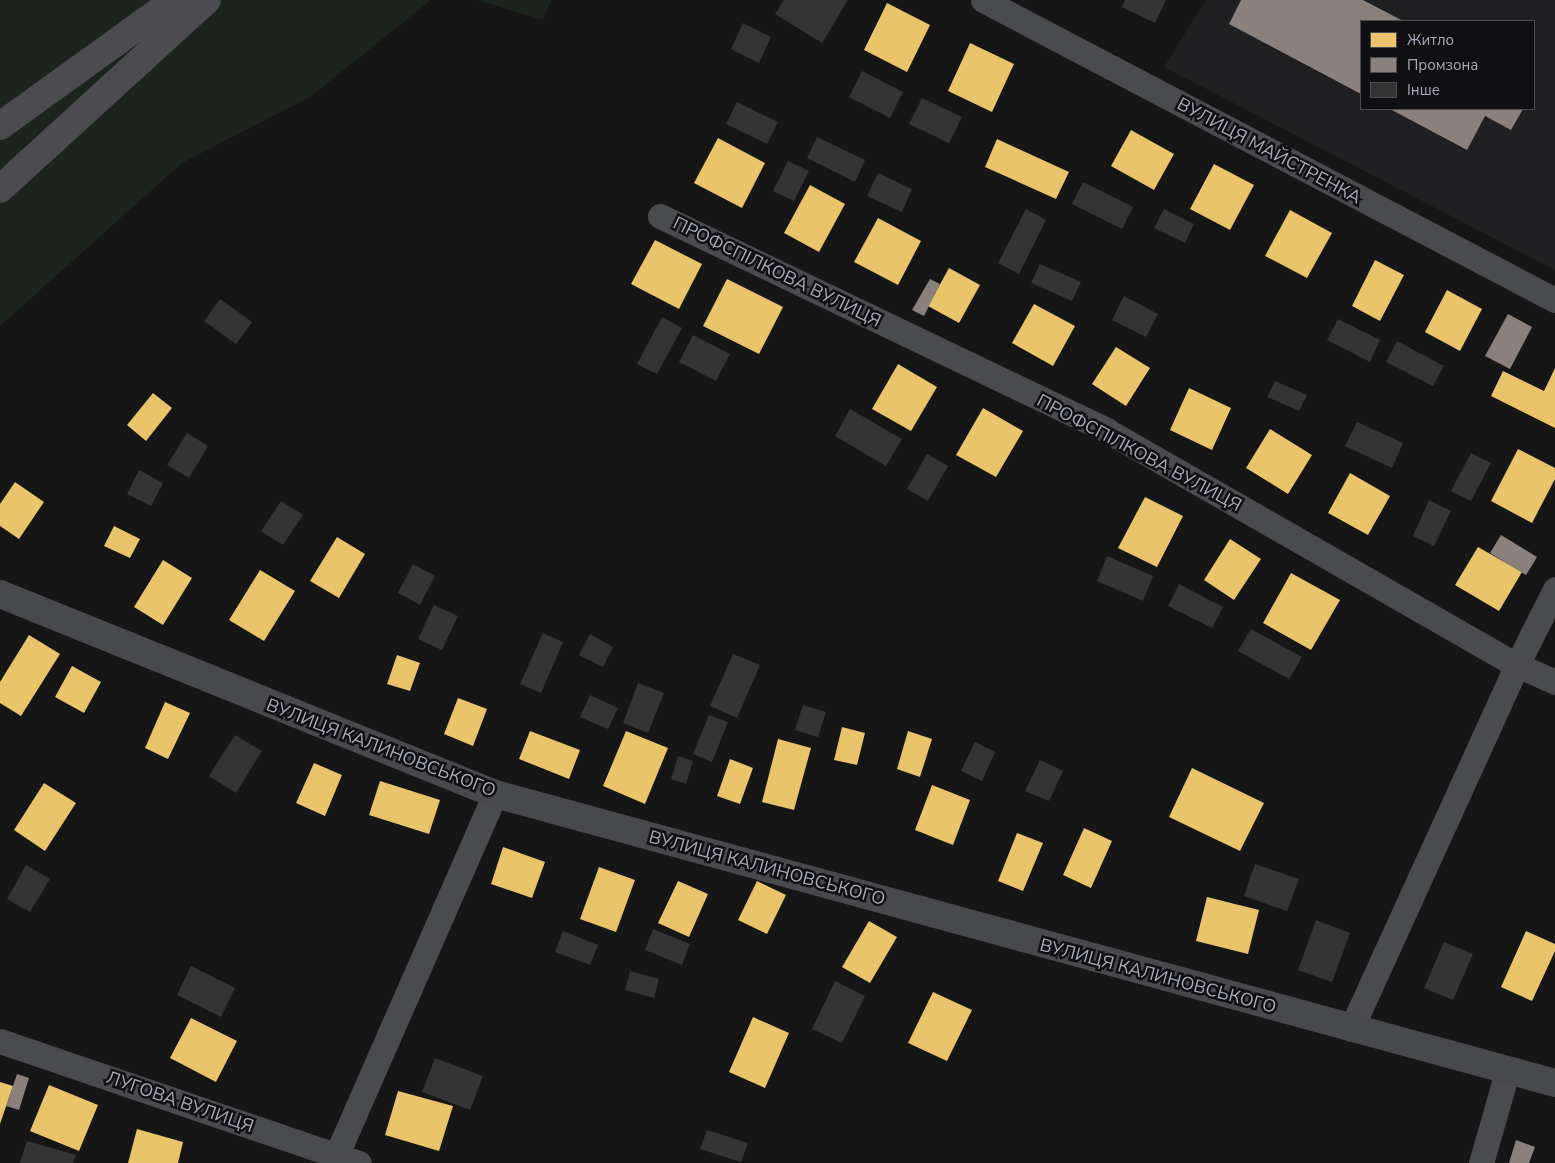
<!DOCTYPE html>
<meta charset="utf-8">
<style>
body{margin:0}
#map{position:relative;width:1555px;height:1163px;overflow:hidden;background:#161616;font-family:"Nunito Sans",sans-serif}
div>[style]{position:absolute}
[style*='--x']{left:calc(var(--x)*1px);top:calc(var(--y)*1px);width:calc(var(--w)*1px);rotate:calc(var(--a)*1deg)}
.built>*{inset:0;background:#202022}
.green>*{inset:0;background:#1c241e}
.homes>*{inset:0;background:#e9c46a}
.industry>*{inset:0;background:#8a817c}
.building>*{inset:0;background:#343435}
.minor>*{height:25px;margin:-12.5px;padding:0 12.5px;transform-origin:12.5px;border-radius:12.5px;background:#4a4b4f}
.secondary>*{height:28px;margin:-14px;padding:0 14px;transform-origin:14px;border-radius:14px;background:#48494d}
.trunk>*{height:28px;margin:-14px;padding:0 14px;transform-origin:14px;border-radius:14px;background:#4c4c50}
span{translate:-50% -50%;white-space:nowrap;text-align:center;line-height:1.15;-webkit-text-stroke:5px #101012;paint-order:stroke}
.street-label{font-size:18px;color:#a6a9b8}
.legend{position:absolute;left:1360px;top:20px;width:175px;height:90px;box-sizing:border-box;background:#101012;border:1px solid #4c4d54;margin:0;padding:6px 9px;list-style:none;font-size:15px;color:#a6a9b8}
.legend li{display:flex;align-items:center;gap:10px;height:25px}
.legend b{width:25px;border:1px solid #4c4d54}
</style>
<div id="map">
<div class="built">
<i style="clip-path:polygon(evenodd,1206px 0,1555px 0,1555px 270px,1164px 67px,1206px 0,1361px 21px,1534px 21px,1534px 109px,1361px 109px,1361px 21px)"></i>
</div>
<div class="green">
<i style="clip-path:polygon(0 0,431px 0,310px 97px,182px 163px,0 326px)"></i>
<i style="clip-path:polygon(477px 0,551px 0,543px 20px)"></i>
</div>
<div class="homes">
<i style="clip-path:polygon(887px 3px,930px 25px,907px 72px,864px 50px)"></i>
<i style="clip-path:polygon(970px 43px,1014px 64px,992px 112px,948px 91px)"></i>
<i style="clip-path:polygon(1131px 130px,1174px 154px,1154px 190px,1111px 166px)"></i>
<i style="clip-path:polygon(718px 138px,765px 163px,742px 208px,694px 183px)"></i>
<i style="clip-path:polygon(997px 139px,1069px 172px,1056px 199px,985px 167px)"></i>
<i style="clip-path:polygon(1214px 164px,1254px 185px,1230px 230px,1190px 209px)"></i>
<i style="clip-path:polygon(810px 185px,845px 204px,819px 252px,784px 233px)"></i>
<i style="clip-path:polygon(1290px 210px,1332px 233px,1307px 278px,1265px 256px)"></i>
<i style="clip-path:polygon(878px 218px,921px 241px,898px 285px,854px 262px)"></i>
<i style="clip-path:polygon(655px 240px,702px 264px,679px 309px,631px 284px)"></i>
<i style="clip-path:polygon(1375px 260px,1404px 275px,1380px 321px,1352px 306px)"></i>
<i style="clip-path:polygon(949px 268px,980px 285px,959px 323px,928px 306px)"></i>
<i style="clip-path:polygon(727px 279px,783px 307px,759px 354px,703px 326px)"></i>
<i style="clip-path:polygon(1447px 290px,1482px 309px,1460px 351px,1425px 332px)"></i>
<i style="clip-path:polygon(1034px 304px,1075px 326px,1053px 366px,1012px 343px)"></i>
<i style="clip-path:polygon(1116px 347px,1150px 368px,1126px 406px,1092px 384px)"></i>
<i style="clip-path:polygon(898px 364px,937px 387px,911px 431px,872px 409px)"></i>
<i style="clip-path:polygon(1555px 368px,1555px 428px,1491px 396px,1503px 371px,1544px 391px)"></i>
<i style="clip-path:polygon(1189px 388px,1231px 408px,1212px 450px,1170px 430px)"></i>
<i style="clip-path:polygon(153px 393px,172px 408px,146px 441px,127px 425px)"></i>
<i style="clip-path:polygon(983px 408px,1023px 431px,996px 477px,956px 455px)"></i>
<i style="clip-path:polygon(1270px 429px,1312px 455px,1288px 494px,1246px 468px)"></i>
<i style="clip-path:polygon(1518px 449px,1555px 468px,1555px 479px,1532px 523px,1491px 501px)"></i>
<i style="clip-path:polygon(1350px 473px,1390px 496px,1368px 535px,1328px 513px)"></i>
<i style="clip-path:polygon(15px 482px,44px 502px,19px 539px,0 526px,0 504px)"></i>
<i style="clip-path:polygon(1145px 497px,1183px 516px,1157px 567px,1118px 548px)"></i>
<i style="clip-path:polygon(114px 526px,140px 539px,130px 558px,104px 546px)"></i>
<i style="clip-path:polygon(337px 537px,365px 554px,339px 598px,310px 581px)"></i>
<i style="clip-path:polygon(1230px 539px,1261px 559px,1234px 600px,1204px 580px)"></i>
<i style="clip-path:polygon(1478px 547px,1522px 572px,1499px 611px,1455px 585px)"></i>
<i style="clip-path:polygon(163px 560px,192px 578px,163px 625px,134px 607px)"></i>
<i style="clip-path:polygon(260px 570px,295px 591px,264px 641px,229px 620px)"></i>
<i style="clip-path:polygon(1291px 573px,1340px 600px,1311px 650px,1263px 623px)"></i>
<i style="clip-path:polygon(29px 635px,60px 654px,21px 716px,0 703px,0 682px)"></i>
<i style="clip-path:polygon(397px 655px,420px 663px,410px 691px,387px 684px)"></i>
<i style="clip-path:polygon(72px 666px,101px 682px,84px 713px,55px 697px)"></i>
<i style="clip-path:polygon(458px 698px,487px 709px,473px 746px,444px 734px)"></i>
<i style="clip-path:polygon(165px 702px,190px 713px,168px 759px,145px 748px)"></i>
<i style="clip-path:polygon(842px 727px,865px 733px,857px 765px,834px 760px)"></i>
<i style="clip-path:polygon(530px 731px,580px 750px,569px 779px,519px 759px)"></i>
<i style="clip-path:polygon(626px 731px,668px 748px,645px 804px,603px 786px)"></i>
<i style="clip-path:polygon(908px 731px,932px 739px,920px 777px,897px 769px)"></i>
<i style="clip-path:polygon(778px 739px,811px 748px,794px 810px,762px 802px)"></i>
<i style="clip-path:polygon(730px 759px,753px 768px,740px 804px,717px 796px)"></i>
<i style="clip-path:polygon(314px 763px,342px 775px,325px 816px,296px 803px)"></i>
<i style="clip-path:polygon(1192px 768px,1264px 803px,1240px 851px,1169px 817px)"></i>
<i style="clip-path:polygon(380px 781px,440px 800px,429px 834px,369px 815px)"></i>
<i style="clip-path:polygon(44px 783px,76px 803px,45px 851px,14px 830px)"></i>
<i style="clip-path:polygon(932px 785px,970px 800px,953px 845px,915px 830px)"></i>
<i style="clip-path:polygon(1084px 828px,1112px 841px,1091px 888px,1063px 875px)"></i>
<i style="clip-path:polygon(1017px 833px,1043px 843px,1023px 891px,998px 881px)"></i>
<i style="clip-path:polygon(503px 847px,545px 862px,532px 898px,491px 884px)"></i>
<i style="clip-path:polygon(599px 867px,635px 880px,616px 932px,580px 919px)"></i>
<i style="clip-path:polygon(678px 881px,708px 894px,689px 937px,658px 923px)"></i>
<i style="clip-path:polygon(757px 881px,786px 895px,767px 934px,738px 920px)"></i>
<i style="clip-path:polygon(1207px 897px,1259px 910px,1248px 954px,1196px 941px)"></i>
<i style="clip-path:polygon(869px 921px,897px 937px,870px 983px,842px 967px)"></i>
<i style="clip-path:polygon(1526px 931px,1555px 944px,1555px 951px,1532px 1001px,1501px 987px)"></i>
<i style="clip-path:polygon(933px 992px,972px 1010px,947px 1061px,908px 1043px)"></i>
<i style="clip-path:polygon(753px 1017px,789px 1033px,765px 1088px,729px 1072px)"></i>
<i style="clip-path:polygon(191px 1018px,237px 1041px,216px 1082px,170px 1058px)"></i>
<i style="clip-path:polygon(0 1082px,13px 1086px,0 1124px)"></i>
<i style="clip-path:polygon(49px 1085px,98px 1105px,79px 1151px,30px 1131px)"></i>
<i style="clip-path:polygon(398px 1091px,453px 1106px,439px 1151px,385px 1135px)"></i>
<i style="clip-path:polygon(137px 1129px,183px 1142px,178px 1163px,128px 1163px)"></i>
</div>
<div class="industry">
<i style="clip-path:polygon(1241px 0,1363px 0,1403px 21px,1361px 21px,1361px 94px,1229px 24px)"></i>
<i style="clip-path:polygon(1390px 109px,1523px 109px,1511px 130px,1485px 116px,1467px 150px)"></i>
<i style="clip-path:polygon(930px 279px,940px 284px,924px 316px,912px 310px)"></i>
<i style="clip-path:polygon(1508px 314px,1532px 327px,1510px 369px,1485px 356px)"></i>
<i style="clip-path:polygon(1501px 535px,1537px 557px,1526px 575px,1490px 553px)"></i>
<i style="clip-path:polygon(17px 1074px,29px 1078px,19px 1110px,6px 1106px)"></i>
<i style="clip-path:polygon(1516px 1140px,1535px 1147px,1529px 1163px,1509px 1163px)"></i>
</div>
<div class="building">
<i style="clip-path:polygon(784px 0,848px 0,822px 43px,775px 14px)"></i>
<i style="clip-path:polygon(1125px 0,1166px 0,1155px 23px,1122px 7px)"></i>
<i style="clip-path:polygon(743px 23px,771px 37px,759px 63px,731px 49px)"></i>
<i style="clip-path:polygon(862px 71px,903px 92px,890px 118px,849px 97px)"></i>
<i style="clip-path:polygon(922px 98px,962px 117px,949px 143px,909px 124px)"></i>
<i style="clip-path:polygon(737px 102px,778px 122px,767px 144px,726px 124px)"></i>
<i style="clip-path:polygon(817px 137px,865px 160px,855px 182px,807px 158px)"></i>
<i style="clip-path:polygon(788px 161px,809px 171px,794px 201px,773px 191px)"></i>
<i style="clip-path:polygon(878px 173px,912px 189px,902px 212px,867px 196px)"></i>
<i style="clip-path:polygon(1083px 182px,1133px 207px,1122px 229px,1072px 204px)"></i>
<i style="clip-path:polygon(1026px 209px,1046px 220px,1019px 274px,998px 263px)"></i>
<i style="clip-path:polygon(1164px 209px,1194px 224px,1185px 243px,1154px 228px)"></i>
<i style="clip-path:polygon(1040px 264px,1081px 282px,1072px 301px,1031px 283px)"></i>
<i style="clip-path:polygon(1124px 296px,1158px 314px,1146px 337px,1112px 320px)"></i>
<i style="clip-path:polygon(220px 299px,252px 322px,236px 344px,204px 321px)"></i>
<i style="clip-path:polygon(662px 317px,682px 328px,657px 374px,637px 364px)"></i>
<i style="clip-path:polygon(1338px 319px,1380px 340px,1370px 362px,1327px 340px)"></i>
<i style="clip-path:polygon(693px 335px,730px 354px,716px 381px,679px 362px)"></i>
<i style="clip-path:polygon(1397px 341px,1444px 366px,1433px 386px,1386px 362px)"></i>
<i style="clip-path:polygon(1275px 381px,1307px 395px,1299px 411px,1267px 397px)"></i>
<i style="clip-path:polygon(850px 409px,902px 439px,886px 466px,835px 436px)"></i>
<i style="clip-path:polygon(1357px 422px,1403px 443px,1392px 468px,1345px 446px)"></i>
<i style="clip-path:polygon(187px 433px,208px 446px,189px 478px,167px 465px)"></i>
<i style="clip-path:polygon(1471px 453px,1491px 463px,1471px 501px,1451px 491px)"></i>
<i style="clip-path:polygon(927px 454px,948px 466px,928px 501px,907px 489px)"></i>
<i style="clip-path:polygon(139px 470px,163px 483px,151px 506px,127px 494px)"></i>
<i style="clip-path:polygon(1429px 500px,1451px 511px,1434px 546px,1413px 536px)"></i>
<i style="clip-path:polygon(281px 501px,303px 515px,283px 545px,261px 531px)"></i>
<i style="clip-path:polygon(1107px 556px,1153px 576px,1143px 601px,1097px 581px)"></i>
<i style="clip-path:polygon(413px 564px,435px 576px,420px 605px,398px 593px)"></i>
<i style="clip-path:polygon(1179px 584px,1223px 607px,1212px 628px,1168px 606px)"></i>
<i style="clip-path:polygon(434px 605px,458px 616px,442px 650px,418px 639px)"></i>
<i style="clip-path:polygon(1251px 629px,1302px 657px,1289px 679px,1238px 651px)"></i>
<i style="clip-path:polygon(543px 633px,563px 642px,541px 693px,520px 684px)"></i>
<i style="clip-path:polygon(590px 634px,613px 647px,603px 667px,579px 655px)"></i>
<i style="clip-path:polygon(733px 654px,760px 665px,737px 718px,710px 706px)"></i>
<i style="clip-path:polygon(638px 683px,664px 693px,648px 733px,623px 723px)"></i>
<i style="clip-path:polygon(590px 695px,618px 708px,608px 729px,580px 717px)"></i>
<i style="clip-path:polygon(803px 705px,826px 712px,818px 737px,795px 730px)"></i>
<i style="clip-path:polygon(709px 715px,728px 722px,712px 762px,693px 754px)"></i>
<i style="clip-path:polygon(235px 735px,262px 751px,236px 793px,209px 776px)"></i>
<i style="clip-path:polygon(975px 742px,995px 752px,982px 781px,961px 771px)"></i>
<i style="clip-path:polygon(678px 756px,693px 761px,686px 784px,671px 779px)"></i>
<i style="clip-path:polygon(1040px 760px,1063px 771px,1049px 801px,1025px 791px)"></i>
<i style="clip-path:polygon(1255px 864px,1299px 879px,1287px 911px,1244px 896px)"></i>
<i style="clip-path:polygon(26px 865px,50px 879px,30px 912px,7px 899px)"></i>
<i style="clip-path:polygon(1316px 920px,1350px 933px,1332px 982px,1298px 970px)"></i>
<i style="clip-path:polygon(653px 929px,690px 944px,682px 965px,645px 950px)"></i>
<i style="clip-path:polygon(563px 931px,598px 945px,590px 965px,555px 952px)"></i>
<i style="clip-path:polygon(1444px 942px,1473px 954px,1453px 1000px,1424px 988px)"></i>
<i style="clip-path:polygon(191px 966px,235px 988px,221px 1017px,177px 995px)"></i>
<i style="clip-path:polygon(630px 971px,659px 979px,654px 998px,625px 990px)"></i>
<i style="clip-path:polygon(835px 981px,865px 996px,842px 1043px,812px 1029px)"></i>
<i style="clip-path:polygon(435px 1058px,483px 1076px,470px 1110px,422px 1092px)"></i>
<i style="clip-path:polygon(707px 1130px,748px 1143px,741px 1162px,700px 1149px)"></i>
<i style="clip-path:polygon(27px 1141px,76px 1155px,73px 1163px,20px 1163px)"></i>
</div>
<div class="minor">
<i style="--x:983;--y:0;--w:646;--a:27.68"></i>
<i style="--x:660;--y:216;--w:495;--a:25.6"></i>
<i style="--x:1106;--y:430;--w:473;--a:29.8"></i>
<i style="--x:1517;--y:665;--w:42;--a:24.1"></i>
<i style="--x:1351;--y:1029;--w:400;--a:-65.5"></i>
<i style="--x:1517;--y:665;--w:85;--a:-63.4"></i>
<i style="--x:0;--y:1041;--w:379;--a:18.8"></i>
<i style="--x:333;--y:1163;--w:403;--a:-66.3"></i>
<i style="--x:1481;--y:1163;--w:98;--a:-74"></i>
</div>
<div class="secondary">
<i style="--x:0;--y:594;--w:534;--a:22"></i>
<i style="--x:495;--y:794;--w:1099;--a:15.25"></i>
</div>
<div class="trunk">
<i style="--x:0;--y:126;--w:216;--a:-35.8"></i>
<i style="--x:0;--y:189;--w:280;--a:-42.4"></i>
</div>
<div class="street-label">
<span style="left:1269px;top:151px;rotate:28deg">ВУЛИЦЯ МАЙСТРЕНКА</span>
<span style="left:777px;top:272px;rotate:26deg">ПРОФСПІЛКОВА ВУЛИЦЯ</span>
<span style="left:1139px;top:453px;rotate:28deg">ПРОФСПІЛКОВА ВУЛИЦЯ</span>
<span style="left:381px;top:748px;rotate:21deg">ВУЛИЦЯ КАЛИНОВСЬКОГО</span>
<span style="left:767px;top:868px;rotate:15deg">ВУЛИЦЯ КАЛИНОВСЬКОГО</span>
<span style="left:1158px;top:976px;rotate:15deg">ВУЛИЦЯ КАЛИНОВСЬКОГО</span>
<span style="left:180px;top:1102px;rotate:19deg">ЛУГОВА ВУЛИЦЯ</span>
</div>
<ul class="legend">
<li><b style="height:14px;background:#e9c46a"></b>Житло</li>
<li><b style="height:14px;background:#8a817c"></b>Промзона</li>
<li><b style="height:14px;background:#343435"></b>Інше</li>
</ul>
</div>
